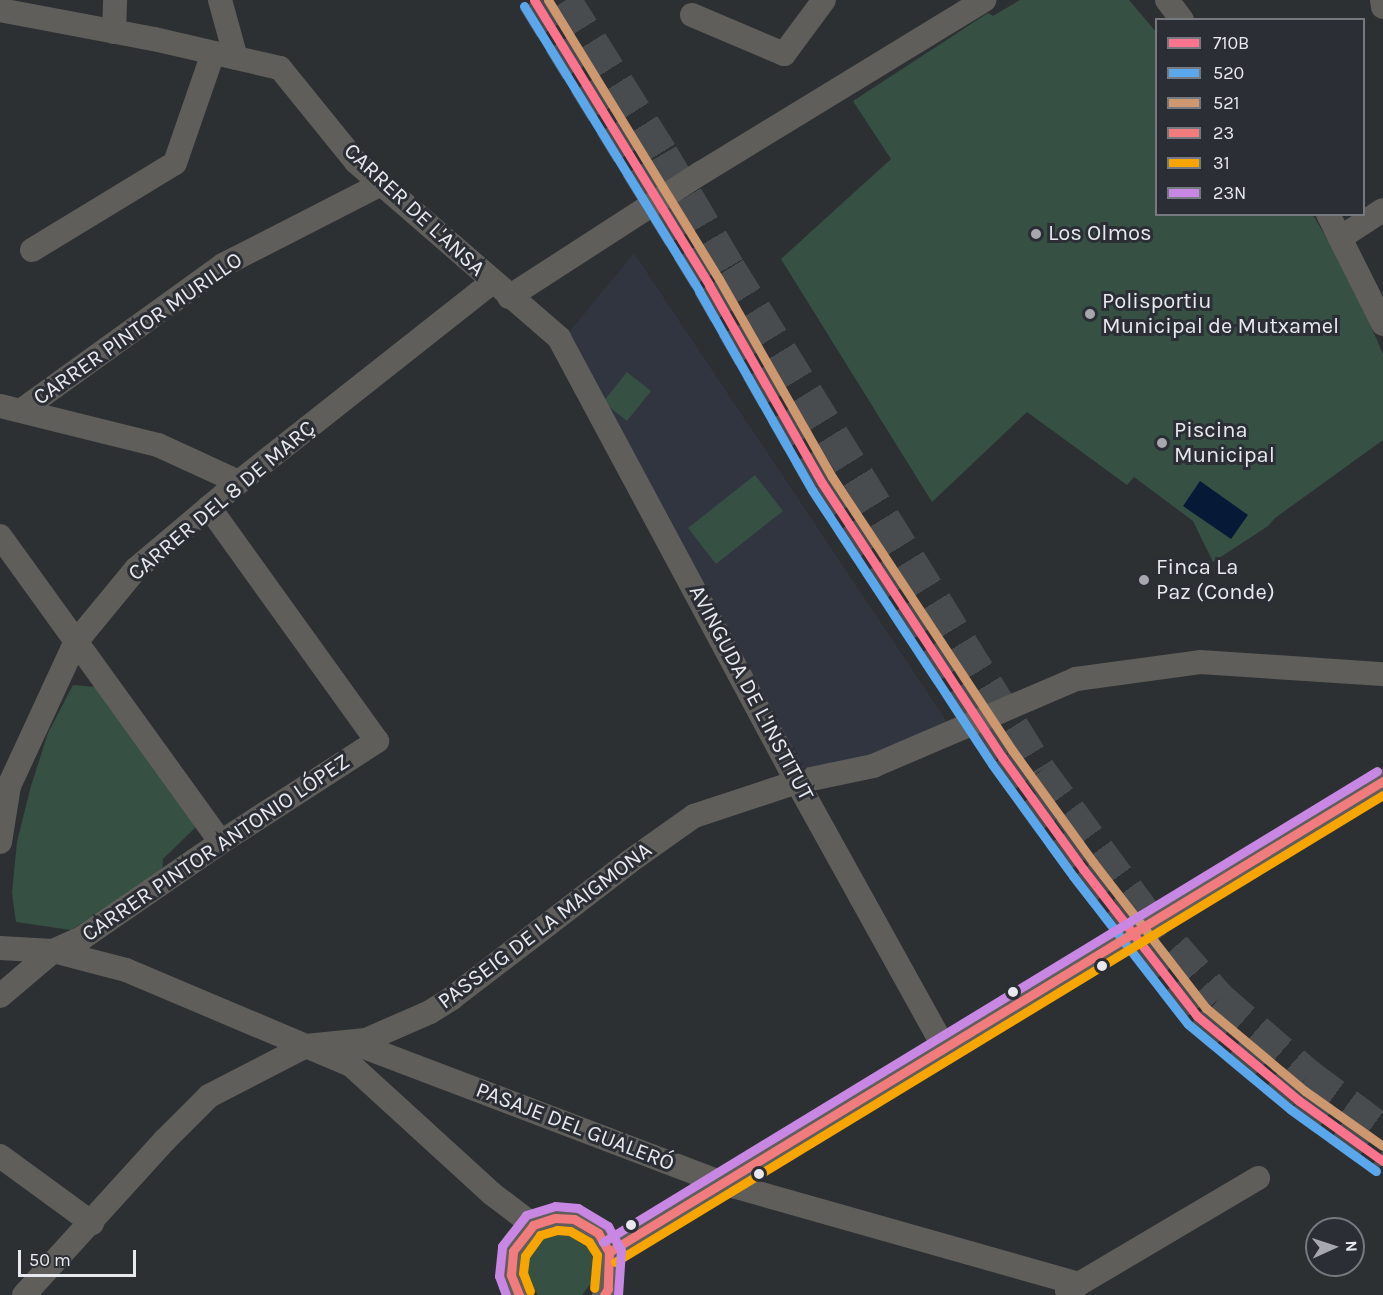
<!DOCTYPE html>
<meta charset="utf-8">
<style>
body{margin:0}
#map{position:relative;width:1383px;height:1295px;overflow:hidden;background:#2d3033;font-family:Karla,sans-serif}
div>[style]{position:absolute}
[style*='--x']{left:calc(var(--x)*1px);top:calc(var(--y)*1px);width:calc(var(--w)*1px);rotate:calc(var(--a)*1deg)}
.built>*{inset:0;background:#303540}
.green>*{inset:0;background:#375044}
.water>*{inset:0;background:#061a37}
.highway-tunnel>*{height:33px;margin-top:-16.5px;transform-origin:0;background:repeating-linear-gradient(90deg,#494c4f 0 33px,transparent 0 49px)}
.minor>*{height:24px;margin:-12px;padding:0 12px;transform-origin:12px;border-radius:12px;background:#605e5a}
.bus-1>*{height:9px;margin:-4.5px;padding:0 4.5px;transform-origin:4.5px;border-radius:4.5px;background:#fc738d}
.bus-2>*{height:9px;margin:-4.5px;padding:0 4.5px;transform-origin:4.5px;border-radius:4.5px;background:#5aa8eb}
.bus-3>*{height:9px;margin:-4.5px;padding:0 4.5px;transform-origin:4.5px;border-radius:4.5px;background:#cd976f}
.bus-4>*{height:9px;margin:-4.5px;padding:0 4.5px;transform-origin:4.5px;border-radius:4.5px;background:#f17c7e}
.bus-5>*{height:9px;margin:-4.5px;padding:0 4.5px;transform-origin:4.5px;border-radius:4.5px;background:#f7a600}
.bus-6>*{height:9px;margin:-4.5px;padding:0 4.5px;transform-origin:4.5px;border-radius:4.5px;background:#c787e3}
.dots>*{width:16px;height:16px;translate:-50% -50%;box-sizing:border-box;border:3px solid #2b2f35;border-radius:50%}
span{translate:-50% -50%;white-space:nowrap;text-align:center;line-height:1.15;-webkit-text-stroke:6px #2b2f35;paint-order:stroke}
.street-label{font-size:22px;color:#e7e9ee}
.poi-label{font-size:22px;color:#e7e9ee}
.left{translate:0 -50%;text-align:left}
.legend{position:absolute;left:1155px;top:18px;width:210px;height:198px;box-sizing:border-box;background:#2b2f35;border:2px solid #76797f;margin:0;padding:8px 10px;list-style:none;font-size:18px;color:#e7e9ee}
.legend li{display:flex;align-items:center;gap:12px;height:30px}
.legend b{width:30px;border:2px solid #76797f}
.north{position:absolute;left:1305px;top:1217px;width:60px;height:60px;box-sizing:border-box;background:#2b2f35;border:2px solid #76797f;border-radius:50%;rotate:87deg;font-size:16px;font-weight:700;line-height:24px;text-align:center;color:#e7e9ee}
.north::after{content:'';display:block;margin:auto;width:21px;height:27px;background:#a6a8ad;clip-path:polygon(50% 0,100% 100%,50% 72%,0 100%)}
.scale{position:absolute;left:18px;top:1250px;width:118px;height:27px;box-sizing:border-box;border:3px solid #e7e9ee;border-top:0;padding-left:8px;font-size:18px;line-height:21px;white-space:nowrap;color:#e7e9ee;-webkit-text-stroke:4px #2b2f35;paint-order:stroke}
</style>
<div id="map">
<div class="built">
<i style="clip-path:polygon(634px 253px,951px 728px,860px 762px,795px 772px,566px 336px)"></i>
</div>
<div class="green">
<i style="clip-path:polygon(1020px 0,1129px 0,1156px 32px,1156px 214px,1313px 215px,1348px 274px,1383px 354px,1383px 440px,1275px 518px,1268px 526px,1213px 562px,1193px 521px,1134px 477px,1127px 485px,1027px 412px,932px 502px,781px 259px,891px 159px,853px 101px,988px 13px,993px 16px)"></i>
<i style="clip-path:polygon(627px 372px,651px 391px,627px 421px,603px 402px)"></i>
<i style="clip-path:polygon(755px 475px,783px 511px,716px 564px,688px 528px)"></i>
<i style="clip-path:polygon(73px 685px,95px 687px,197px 826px,163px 859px,162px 873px,71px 930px,16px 922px,12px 893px,17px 842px,31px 786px,48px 733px)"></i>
<i style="clip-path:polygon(562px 1233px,573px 1235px,590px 1249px,595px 1270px,592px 1282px,582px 1295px,538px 1295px,527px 1280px,526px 1256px,541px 1238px)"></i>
</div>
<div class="water">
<i style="clip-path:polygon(1200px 481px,1248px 515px,1231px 539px,1183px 506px)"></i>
</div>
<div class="highway-tunnel">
<i style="--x:534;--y:0;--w:334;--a:58.4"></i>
<i style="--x:709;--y:285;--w:228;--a:60.3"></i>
<i style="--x:822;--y:483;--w:328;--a:56.7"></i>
<i style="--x:1002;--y:757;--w:138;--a:54.1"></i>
<i style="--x:1083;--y:869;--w:186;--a:52.2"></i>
<i style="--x:1197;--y:1016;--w:131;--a:39.7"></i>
<i style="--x:1298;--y:1100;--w:105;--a:35.7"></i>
<i style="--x:565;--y:0;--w:182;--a:57.8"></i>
<i style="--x:662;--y:154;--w:132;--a:59.6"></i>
<i style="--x:729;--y:268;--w:591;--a:58.27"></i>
<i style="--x:1040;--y:771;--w:172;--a:53.7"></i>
<i style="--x:1142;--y:910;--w:117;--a:48.8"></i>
<i style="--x:1219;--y:998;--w:118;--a:40.9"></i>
<i style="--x:1308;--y:1075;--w:94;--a:36.7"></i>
</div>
<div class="minor">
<i style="--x:220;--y:0;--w:60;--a:74.6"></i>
<i style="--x:1167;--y:0;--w:25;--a:53"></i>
<i style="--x:1382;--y:0;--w:7;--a:82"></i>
<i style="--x:0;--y:10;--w:157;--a:10.7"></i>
<i style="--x:154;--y:39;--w:129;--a:13"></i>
<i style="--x:280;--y:68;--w:121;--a:51"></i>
<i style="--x:356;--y:162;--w:269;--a:40.9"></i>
<i style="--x:559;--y:338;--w:493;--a:61.8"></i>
<i style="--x:792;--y:773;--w:313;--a:61"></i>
<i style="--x:692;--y:15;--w:100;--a:23"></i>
<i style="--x:784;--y:54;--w:67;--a:-53.5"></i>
<i style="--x:114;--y:32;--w:32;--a:-88"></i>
<i style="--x:1328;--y:214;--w:123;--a:63.4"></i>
<i style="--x:1340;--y:238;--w:51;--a:-33.1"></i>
<i style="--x:32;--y:250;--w:167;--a:-31.3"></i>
<i style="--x:175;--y:163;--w:116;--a:-70.9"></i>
<i style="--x:509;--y:297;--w:229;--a:-32.9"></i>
<i style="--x:701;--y:173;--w:332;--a:-31.4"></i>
<i style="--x:0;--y:406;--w:163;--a:13.9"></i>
<i style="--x:158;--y:445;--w:89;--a:24.6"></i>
<i style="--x:22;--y:410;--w:248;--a:-35.8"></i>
<i style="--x:223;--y:265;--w:178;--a:-27.1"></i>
<i style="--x:0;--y:536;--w:377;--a:54.2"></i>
<i style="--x:0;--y:842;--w:57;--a:-80.9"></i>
<i style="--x:9;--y:786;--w:157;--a:-65.2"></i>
<i style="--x:75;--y:643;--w:96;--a:-50.5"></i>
<i style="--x:136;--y:569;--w:135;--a:-40.2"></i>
<i style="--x:239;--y:482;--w:323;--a:-38.3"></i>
<i style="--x:0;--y:948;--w:53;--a:3.2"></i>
<i style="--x:53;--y:951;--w:75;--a:14.6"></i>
<i style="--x:126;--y:970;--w:244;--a:22.9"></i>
<i style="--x:351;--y:1065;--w:190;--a:42.4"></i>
<i style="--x:491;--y:1193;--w:53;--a:37.3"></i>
<i style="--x:0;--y:996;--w:70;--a:-40.3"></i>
<i style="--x:53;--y:951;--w:32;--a:-24"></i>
<i style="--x:82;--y:938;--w:169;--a:-34.6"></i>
<i style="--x:221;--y:842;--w:186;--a:-32.9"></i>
<i style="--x:377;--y:741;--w:288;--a:-125.7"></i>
<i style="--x:351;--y:1042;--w:397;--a:20.8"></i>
<i style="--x:722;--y:1183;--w:371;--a:15.8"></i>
<i style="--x:0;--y:1156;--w:114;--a:36.1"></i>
<i style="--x:609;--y:1252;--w:906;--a:-31.32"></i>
<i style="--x:1067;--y:1291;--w:222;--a:-30.6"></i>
<i style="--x:24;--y:1295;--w:210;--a:-47.7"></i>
<i style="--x:165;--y:1140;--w:62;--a:-45"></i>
<i style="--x:209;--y:1096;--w:109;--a:-27.3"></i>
<i style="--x:306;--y:1046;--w:60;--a:-5.7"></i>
<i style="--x:366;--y:1040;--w:70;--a:-23.6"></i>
<i style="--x:430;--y:1012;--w:26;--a:-32"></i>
<i style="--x:452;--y:998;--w:223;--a:-37.5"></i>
<i style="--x:629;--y:862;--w:80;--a:-35.3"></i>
<i style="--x:694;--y:816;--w:108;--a:-18.3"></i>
<i style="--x:797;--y:782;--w:78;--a:-11.9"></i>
<i style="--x:873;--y:766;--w:221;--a:-23.2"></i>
<i style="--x:1076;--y:679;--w:125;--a:-7.8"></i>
<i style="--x:1200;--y:662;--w:183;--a:3.8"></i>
<i style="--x:519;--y:1295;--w:22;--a:-112"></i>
<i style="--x:511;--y:1275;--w:24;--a:-85"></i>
<i style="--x:513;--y:1251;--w:33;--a:-52"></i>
<i style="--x:533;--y:1225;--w:23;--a:-18"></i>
<i style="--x:555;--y:1218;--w:19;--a:3"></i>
<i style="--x:574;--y:1219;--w:28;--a:30"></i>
<i style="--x:598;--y:1233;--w:22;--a:60"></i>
<i style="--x:609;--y:1252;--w:37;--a:92"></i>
<i style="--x:608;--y:1289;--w:7;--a:124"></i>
</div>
<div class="bus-1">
<i style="--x:534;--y:0;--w:334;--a:58.4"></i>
<i style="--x:709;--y:285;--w:228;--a:60.3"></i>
<i style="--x:822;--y:483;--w:328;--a:56.7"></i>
<i style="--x:1002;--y:757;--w:138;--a:54.1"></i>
<i style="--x:1083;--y:869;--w:186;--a:52.2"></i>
<i style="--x:1197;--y:1016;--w:131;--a:39.7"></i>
<i style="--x:1298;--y:1100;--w:105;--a:35.7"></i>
</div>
<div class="bus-2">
<i style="--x:524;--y:6;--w:334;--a:58.4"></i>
<i style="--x:699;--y:291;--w:229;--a:60.4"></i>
<i style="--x:812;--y:490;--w:328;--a:56.7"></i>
<i style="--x:992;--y:764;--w:138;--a:54.1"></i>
<i style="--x:1073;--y:876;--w:187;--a:52.2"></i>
<i style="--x:1188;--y:1024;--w:133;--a:39.8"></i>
<i style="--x:1290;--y:1109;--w:106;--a:35.8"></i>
</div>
<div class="bus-3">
<i style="--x:548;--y:0;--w:327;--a:58.5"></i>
<i style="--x:719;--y:279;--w:228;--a:60.3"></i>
<i style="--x:832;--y:477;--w:327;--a:56.6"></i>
<i style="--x:1012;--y:750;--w:138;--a:54.1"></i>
<i style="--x:1093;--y:862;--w:185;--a:52.3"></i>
<i style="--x:1206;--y:1008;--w:129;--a:40"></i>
<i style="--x:1305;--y:1091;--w:95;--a:35.2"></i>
</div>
<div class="bus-4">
<i style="--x:609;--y:1252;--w:906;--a:-31.32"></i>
<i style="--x:519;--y:1295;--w:22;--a:-112"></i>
<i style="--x:511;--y:1275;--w:24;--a:-85"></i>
<i style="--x:513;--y:1251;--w:33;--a:-52"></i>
<i style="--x:533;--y:1225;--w:23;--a:-18"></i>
<i style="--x:555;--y:1218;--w:19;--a:3"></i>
<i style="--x:574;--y:1219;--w:28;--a:30"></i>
<i style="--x:598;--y:1233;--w:22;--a:60"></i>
<i style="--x:609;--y:1252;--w:37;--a:92"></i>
<i style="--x:608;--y:1289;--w:7;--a:124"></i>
</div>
<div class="bus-5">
<i style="--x:615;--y:1262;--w:899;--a:-31.3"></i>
<i style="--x:530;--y:1291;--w:19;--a:-111"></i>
<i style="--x:523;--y:1273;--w:17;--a:-83"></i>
<i style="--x:525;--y:1256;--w:26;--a:-54"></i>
<i style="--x:540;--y:1235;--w:18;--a:-16"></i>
<i style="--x:557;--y:1230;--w:13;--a:4"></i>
<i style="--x:570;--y:1231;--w:22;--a:30"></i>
<i style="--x:589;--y:1242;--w:15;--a:58"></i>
<i style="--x:597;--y:1255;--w:33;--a:95"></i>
</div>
<div class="bus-6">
<i style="--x:603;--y:1242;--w:906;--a:-31.32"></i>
<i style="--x:506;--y:1295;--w:20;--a:-110"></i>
<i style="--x:499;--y:1276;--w:30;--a:-84"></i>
<i style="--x:502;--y:1246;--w:39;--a:-52"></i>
<i style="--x:526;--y:1215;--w:30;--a:-17"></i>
<i style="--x:555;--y:1206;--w:23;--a:5"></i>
<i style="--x:578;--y:1208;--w:35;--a:31"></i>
<i style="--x:608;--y:1226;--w:27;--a:62"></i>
<i style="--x:621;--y:1250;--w:45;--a:93.8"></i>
</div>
<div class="dots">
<i style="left:1036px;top:234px;background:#a6a8ad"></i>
<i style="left:1090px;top:314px;background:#a6a8ad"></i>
<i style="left:1162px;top:443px;background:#a6a8ad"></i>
<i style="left:1144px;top:580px;background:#a6a8ad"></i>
<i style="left:1102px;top:966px;background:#e7e9ee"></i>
<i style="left:1013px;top:992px;background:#e7e9ee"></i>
<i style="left:759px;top:1174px;background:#e7e9ee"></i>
<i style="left:631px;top:1225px;background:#e7e9ee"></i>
</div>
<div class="street-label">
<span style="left:414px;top:210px;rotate:43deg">CARRER DE L'ANSA</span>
<span style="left:138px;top:329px;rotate:-35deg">CARRER PINTOR MURILLO</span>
<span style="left:222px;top:501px;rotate:-40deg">CARRER DEL 8 DE MARÇ</span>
<span style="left:751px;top:693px;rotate:62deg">AVINGUDA DE L'INSTITUT</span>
<span style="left:216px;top:848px;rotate:-34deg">CARRER PINTOR ANTONIO LÓPEZ</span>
<span style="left:545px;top:926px;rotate:-37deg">PASSEIG DE LA MAIGMONA</span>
<span style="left:575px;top:1127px;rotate:21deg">PASAJE DEL GUALERÓ</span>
</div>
<div class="poi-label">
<span class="left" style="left:1048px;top:234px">Los Olmos</span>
<span class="left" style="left:1102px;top:314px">Polisportiu<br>Municipal de Mutxamel</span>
<span class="left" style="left:1174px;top:443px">Piscina<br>Municipal</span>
<span class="left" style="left:1156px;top:580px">Finca La<br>Paz (Conde)</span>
</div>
<ul class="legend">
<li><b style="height:8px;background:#fc738d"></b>710B</li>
<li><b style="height:8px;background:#5aa8eb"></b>520</li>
<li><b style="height:8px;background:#cd976f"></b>521</li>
<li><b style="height:8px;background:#f17c7e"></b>23</li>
<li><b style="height:8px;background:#f7a600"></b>31</li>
<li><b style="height:8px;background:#c787e3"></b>23N</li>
</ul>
<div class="north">N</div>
<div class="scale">50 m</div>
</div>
